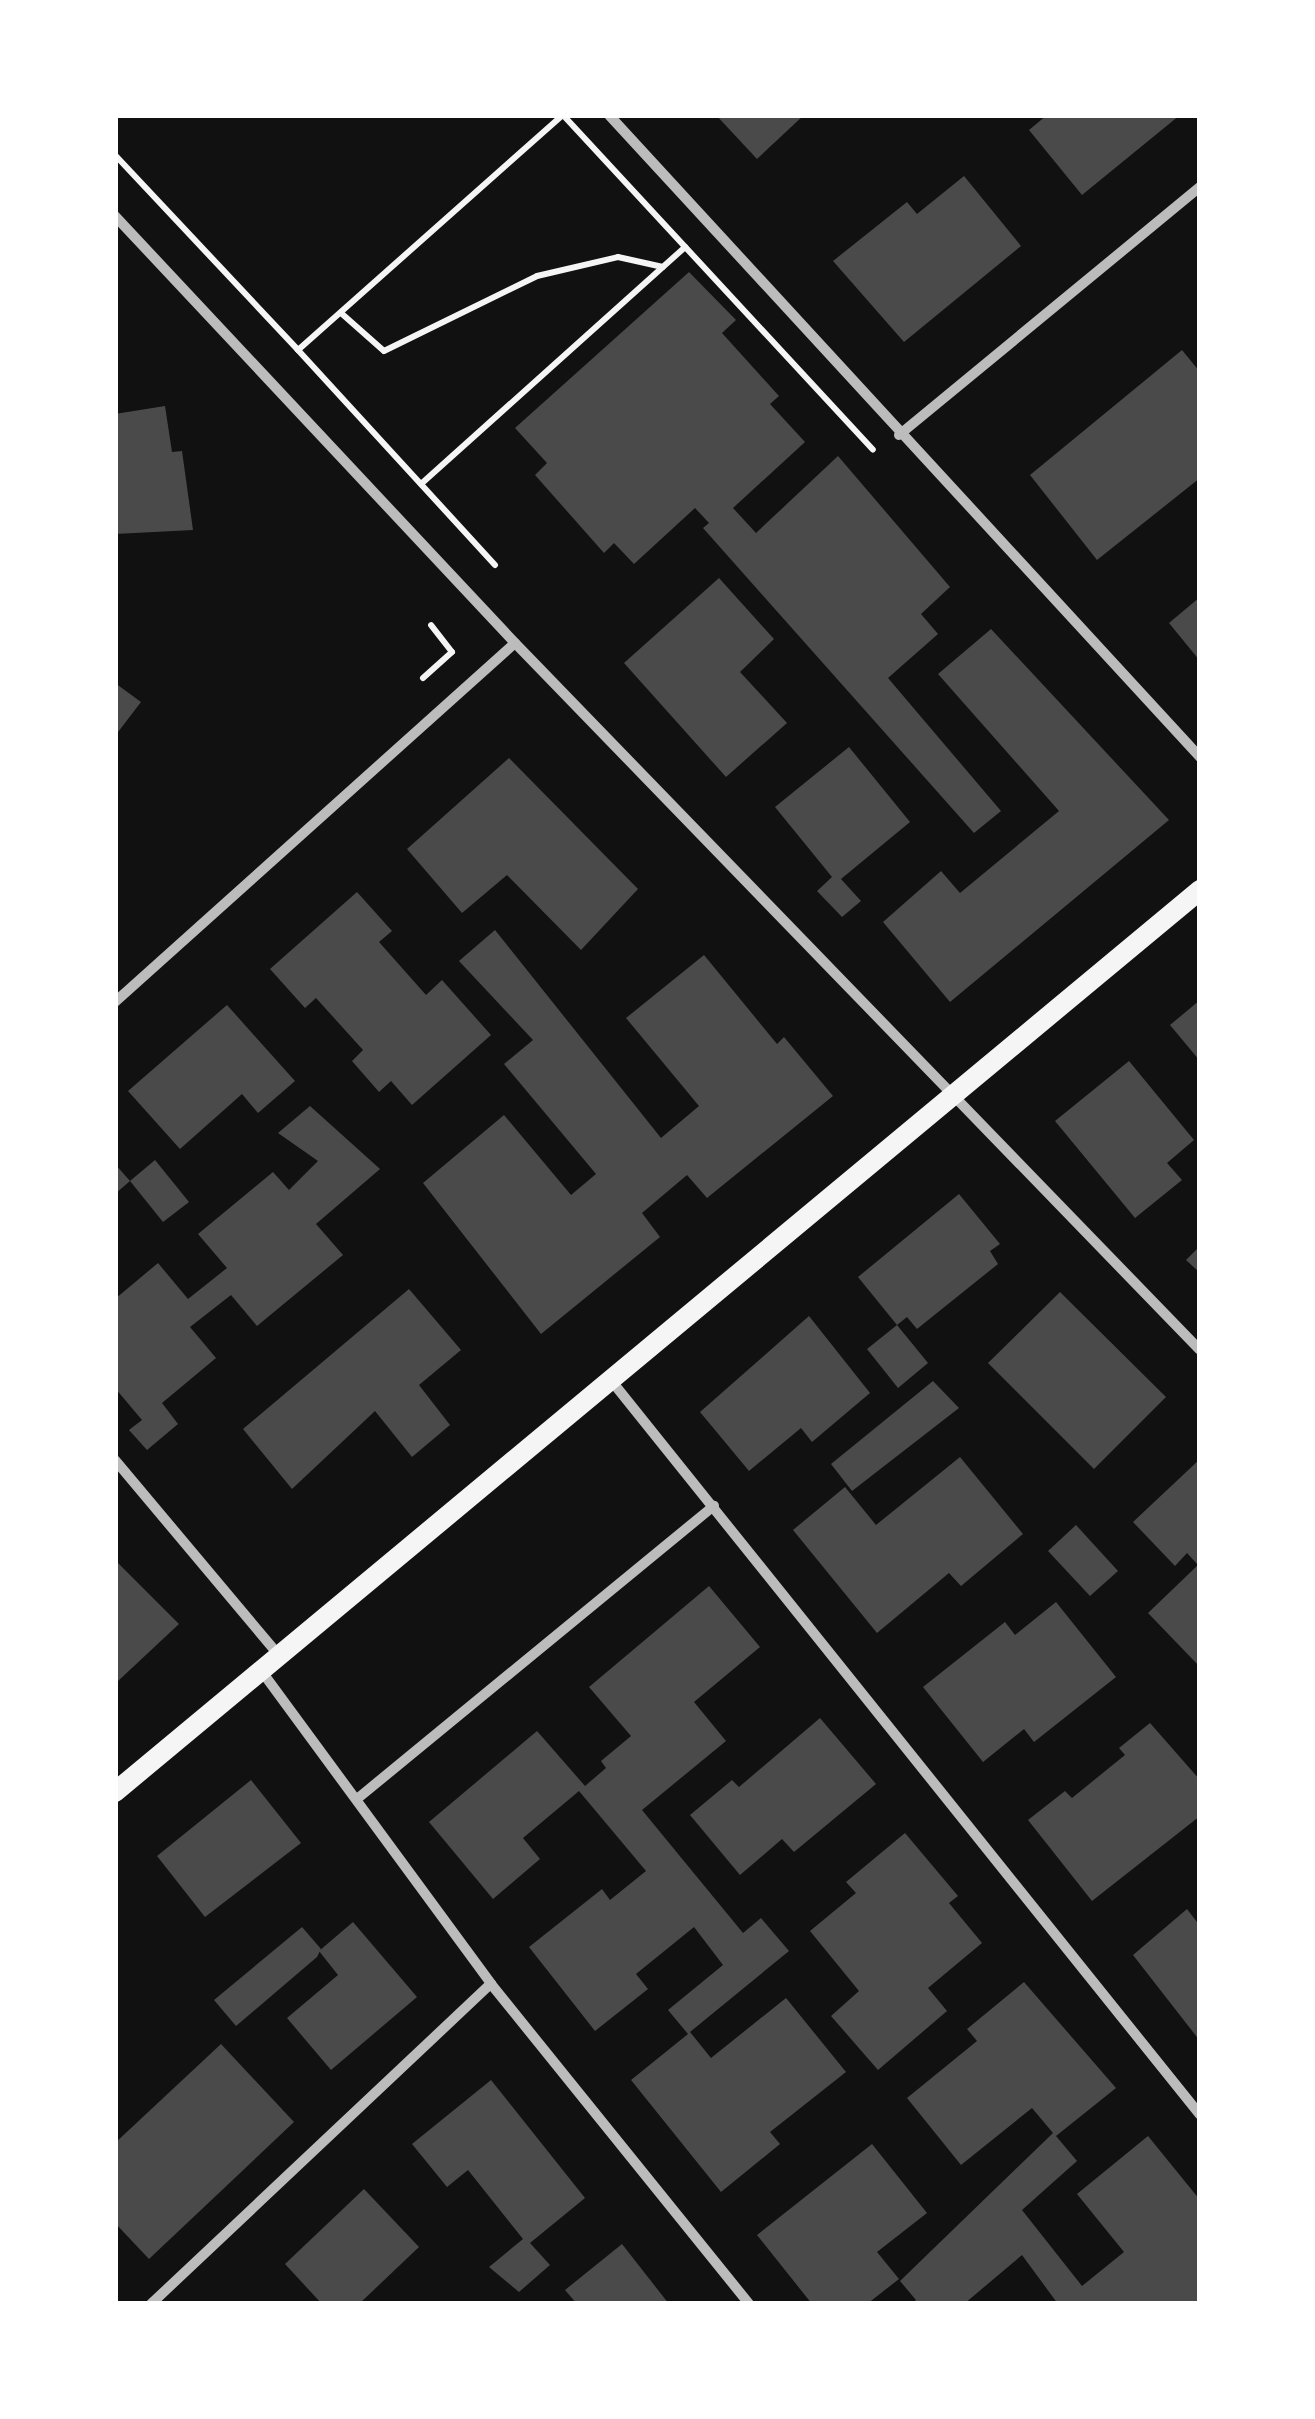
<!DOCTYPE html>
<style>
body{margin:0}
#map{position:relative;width:1315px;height:2419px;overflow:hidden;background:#111;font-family:"Sofia Sans Condensed",sans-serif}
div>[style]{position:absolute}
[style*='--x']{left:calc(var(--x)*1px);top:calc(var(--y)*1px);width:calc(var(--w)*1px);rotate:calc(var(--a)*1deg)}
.building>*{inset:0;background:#4a4a4a}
.path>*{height:6px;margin:-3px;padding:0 3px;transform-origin:3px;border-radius:3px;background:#f5f5f5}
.minor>*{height:10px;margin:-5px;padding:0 5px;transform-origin:5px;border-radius:5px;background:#bcbcbc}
.secondary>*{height:20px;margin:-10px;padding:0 10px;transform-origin:10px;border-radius:10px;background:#f5f5f5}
span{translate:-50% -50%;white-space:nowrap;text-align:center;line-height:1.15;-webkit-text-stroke:9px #fff;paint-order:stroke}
.frame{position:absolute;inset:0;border:118px solid #fff;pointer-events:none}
</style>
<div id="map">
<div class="building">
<i style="clip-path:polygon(716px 115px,804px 115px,757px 159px)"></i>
<i style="clip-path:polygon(1047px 115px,1180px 115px,1082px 195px,1029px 130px)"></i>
<i style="clip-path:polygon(964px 176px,1021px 246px,904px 342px,833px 261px,907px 202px,917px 214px)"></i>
<i style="clip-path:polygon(689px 272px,736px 320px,722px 333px,779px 396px,770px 404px,805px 442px,733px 508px,756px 533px,838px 456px,950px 587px,921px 614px,938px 634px,888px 678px,1001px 811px,974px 833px,703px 528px,709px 523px,695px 508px,634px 564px,614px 543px,604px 553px,535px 475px,547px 463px,515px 428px)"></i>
<i style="clip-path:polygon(1182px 350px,1200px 372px,1200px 478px,1097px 560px,1030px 475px)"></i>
<i style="clip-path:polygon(165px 406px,172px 452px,182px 451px,193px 530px,115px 534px,115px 414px)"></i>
<i style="clip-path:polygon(719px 578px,774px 639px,740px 672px,787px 723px,726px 777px,624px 663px)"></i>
<i style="clip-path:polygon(1200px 597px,1200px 661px,1169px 623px)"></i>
<i style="clip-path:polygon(991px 629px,1169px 820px,950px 1002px,883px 922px,941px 871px,960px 893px,1059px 811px,938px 674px)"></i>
<i style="clip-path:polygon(115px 683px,141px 702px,115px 736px)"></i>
<i style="clip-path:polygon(849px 747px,910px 822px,841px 879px,861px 901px,842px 917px,817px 891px,832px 877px,775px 807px)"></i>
<i style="clip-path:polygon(509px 758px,638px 889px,581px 950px,507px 875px,462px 913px,407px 849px)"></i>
<i style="clip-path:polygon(357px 892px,392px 931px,379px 942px,426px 995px,442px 980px,491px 1035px,412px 1105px,391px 1081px,379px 1092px,352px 1061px,363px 1050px,316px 998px,305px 1008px,270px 969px)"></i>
<i style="clip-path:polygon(495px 930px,661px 1138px,699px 1106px,626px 1018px,704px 955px,777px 1044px,784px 1037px,833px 1096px,707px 1198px,687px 1175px,642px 1213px,660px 1237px,541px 1334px,423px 1183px,504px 1115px,571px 1195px,596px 1174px,504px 1064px,533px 1040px,459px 961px)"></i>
<i style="clip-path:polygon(1200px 1000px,1200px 1061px,1170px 1025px)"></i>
<i style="clip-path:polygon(227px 1005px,295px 1081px,258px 1113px,242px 1094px,180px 1149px,128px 1091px)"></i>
<i style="clip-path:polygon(1129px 1061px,1194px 1140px,1167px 1163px,1182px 1180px,1135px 1218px,1055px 1121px)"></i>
<i style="clip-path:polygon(310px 1106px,380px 1169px,316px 1224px,343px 1255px,257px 1326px,231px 1295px,190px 1327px,216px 1358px,162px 1403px,178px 1424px,147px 1450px,129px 1430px,142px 1420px,115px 1388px,115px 1299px,158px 1263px,188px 1299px,227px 1268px,198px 1234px,273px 1172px,289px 1190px,318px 1161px,278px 1133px)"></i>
<i style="clip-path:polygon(155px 1160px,189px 1202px,163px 1222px,130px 1181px)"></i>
<i style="clip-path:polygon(115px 1164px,130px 1181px,115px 1194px)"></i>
<i style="clip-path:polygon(959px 1194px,1000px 1244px,990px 1251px,998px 1264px,917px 1329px,907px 1317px,897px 1325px,858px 1277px)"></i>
<i style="clip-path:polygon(1200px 1246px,1200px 1273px,1186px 1260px)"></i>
<i style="clip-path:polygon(409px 1289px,461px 1350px,419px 1385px,450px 1425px,412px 1457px,375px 1411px,292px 1489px,243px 1429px)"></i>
<i style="clip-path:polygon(1060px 1292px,1166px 1397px,1094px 1469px,988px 1363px)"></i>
<i style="clip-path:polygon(809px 1316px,870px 1393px,812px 1442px,801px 1428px,749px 1471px,700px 1412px)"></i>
<i style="clip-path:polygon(897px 1325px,928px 1363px,898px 1388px,867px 1349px)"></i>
<i style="clip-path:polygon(933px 1381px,959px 1408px,852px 1491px,831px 1464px)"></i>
<i style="clip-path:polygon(960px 1457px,1023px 1534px,961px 1586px,949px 1573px,877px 1633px,793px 1530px,845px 1487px,876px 1525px)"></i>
<i style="clip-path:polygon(1200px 1459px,1200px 1667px,1148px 1613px,1198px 1565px,1187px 1553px,1175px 1566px,1133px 1522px)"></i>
<i style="clip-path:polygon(1076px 1525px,1118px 1571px,1090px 1596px,1048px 1551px)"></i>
<i style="clip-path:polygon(115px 1560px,179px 1624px,117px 1682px,115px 1680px)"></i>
<i style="clip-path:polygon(709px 1586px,760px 1647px,694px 1702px,726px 1741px,642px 1810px,743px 1933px,761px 1918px,789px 1951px,690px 2032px,711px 2058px,786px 1998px,846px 2072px,770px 2132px,780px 2144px,721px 2192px,631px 2080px,688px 2034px,668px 2010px,723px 1965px,694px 1927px,636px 1974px,648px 1989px,595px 2031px,529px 1947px,602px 1889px,610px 1900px,646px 1871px,579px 1791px,523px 1838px,540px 1859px,493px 1899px,429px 1822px,537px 1731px,585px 1786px,606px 1768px,601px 1761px,631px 1736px,589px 1687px)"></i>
<i style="clip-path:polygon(1056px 1602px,1116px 1677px,1034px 1742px,1024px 1729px,983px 1762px,923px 1687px,1005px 1622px,1015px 1635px)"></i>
<i style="clip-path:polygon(820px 1718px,876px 1784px,794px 1852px,782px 1839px,740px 1875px,690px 1815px,732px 1780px,739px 1787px)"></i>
<i style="clip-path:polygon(1150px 1723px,1200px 1780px,1200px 1816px,1092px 1901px,1028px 1820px,1065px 1791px,1072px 1798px,1125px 1755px,1119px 1748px)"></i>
<i style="clip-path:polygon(251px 1780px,301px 1843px,205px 1917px,157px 1856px)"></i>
<i style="clip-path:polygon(905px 1833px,958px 1896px,949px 1903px,982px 1943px,928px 1988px,947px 2011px,878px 2070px,831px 2016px,859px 1991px,810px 1931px,856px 1893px,846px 1882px)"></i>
<i style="clip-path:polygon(1187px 1909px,1200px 1926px,1200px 2041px,1133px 1955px)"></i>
<i style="clip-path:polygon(353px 1922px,417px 1997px,331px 2070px,287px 2018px,338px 1975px,319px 1951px)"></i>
<i style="clip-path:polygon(302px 1927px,321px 1949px,317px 1957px,236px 2026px,214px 2000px)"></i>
<i style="clip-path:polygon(1024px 1982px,1116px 2088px,1056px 2136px,1077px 2161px,1022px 2210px,1082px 2286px,1124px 2252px,1077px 2194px,1148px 2136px,1200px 2200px,1200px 2304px,1058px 2304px,1022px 2255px,964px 2304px,911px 2304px,916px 2300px,900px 2281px,1053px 2133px,1032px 2108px,961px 2165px,907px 2098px,977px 2041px,967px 2029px)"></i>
<i style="clip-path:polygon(221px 2044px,294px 2122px,149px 2259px,115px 2223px,115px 2143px)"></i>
<i style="clip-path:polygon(491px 2080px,585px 2198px,530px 2243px,550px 2265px,519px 2292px,489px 2267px,523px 2239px,468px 2170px,447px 2187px,412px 2144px)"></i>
<i style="clip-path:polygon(872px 2144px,927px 2213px,877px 2252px,899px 2279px,867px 2304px,812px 2304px,757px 2235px)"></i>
<i style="clip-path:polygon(364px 2189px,419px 2247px,359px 2304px,322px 2304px,285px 2264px)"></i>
<i style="clip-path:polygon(622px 2244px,669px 2304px,577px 2304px,565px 2290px)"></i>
</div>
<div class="path">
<i style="--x:115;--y:155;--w:267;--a:46.8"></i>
<i style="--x:341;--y:313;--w:57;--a:41.5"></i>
<i style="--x:384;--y:351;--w:170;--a:-26.1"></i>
<i style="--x:537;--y:276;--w:83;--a:-13.2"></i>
<i style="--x:618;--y:257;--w:46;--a:12.5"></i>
<i style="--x:421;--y:484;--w:355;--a:-41.9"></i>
<i style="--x:495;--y:565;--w:292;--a:-132.5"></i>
<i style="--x:298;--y:350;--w:354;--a:-41.6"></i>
<i style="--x:563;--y:115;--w:456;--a:47.2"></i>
<i style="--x:423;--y:678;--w:39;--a:-42"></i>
<i style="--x:452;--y:652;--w:34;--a:-128"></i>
</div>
<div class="minor">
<i style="--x:609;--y:115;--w:873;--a:47.37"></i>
<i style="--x:115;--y:216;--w:585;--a:46.87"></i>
<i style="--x:515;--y:643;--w:984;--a:45.91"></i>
<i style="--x:899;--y:435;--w:390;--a:-39.5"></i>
<i style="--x:115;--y:1002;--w:537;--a:-41.91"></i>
<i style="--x:610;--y:1379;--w:943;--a:51.28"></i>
<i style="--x:115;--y:1460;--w:253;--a:50"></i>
<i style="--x:260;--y:1669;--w:391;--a:53.7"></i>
<i style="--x:491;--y:1984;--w:411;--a:51.1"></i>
<i style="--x:357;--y:1799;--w:462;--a:-39.4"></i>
<i style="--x:151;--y:2304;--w:467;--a:-43.3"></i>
</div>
<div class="secondary">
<i style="--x:115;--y:1792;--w:1411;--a:-39.74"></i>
</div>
<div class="frame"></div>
</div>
